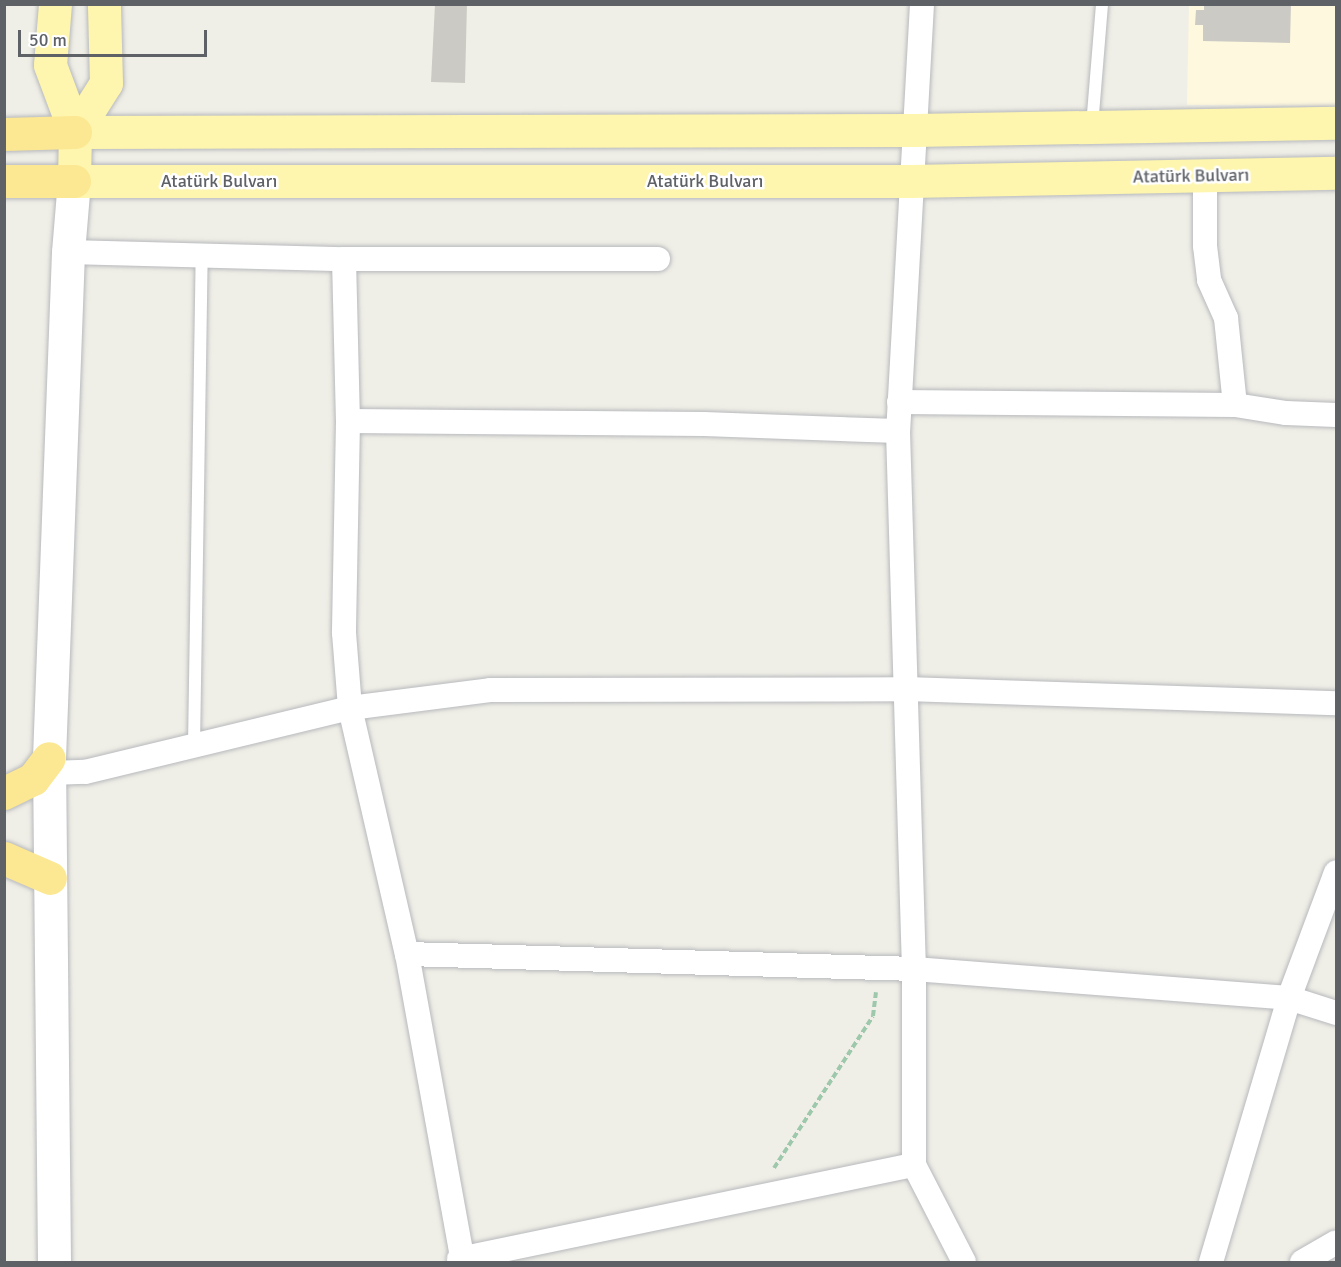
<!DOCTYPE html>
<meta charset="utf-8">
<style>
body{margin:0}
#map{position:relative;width:1341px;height:1267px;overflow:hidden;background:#f0efe7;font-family:Signika,sans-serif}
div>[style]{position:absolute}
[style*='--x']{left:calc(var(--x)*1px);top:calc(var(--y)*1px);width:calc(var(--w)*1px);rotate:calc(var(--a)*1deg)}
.commercial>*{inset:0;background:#fef8df}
.building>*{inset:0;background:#cccac4}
.path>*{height:4px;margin-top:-2px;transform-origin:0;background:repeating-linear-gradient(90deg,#9dc8ac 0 6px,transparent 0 9px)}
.roads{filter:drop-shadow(0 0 2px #b7b9bd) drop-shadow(0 0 2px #b7b9bd)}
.lane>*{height:12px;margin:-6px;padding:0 6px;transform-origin:6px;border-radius:6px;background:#fff}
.street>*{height:24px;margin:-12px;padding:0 12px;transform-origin:12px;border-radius:12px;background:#fff}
.secondary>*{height:33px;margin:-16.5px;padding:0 16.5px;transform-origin:16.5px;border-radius:16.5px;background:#fff}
.primary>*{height:33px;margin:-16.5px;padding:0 16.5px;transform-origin:16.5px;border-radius:16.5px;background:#fef6ae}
.highway>*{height:33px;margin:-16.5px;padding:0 16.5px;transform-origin:16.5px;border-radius:16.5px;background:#fce792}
span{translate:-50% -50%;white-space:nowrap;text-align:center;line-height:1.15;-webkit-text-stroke:5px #fff;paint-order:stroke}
.street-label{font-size:18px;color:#5e6267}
.frame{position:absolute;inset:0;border:6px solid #5e6267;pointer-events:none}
.scale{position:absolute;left:18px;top:30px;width:189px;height:27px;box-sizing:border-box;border:3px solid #5e6267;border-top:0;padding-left:8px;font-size:18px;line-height:21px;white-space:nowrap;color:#5e6267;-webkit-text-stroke:4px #fff;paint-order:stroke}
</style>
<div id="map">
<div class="commercial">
<i style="clip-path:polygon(1189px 5px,1336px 5px,1336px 106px,1187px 105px)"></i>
</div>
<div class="building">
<i style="clip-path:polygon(435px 4px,467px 4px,465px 83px,431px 82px)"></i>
<i style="clip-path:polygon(1204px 4px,1291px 4px,1290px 43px,1203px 41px,1203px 25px,1195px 25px,1196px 10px,1204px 10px)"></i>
</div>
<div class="path">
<i style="--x:774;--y:1168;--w:181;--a:-56.9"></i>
<i style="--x:873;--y:1016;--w:24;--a:-83"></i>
</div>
<div class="roads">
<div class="lane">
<i style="--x:1092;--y:126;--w:122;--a:-85.3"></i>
<i style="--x:194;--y:746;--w:490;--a:-89.1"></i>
</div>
<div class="street">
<i style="--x:922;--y:4;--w:428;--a:93.2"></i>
<i style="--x:898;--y:431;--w:538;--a:88.3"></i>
<i style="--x:914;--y:969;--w:196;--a:90"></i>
<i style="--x:914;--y:1165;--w:109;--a:62.7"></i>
<i style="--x:1205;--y:176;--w:70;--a:90"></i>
<i style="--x:1205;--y:246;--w:34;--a:83"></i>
<i style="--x:1209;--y:280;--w:42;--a:65.9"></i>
<i style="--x:1226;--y:318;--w:87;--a:84.1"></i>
<i style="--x:68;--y:252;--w:276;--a:1.5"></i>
<i style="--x:344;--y:259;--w:314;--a:0"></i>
<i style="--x:344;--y:259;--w:162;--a:88.6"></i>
<i style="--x:348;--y:421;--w:212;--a:91.1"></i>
<i style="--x:344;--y:633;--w:75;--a:85.4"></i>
<i style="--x:350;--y:708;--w:253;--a:77"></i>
<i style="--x:407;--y:954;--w:313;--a:79.7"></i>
<i style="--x:899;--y:402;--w:336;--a:0.5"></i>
<i style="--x:1235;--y:405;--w:52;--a:8.9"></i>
<i style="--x:1286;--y:413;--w:50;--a:2.3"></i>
<i style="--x:348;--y:421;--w:356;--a:0.5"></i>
<i style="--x:704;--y:424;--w:194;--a:2.1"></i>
<i style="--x:51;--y:773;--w:34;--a:-2"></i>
<i style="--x:85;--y:772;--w:273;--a:-13.6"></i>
<i style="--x:350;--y:708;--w:141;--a:-7.3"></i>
<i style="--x:490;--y:690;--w:416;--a:-0.1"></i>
<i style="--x:906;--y:689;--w:430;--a:1.9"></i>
<i style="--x:407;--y:954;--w:507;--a:1.69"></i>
<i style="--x:914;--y:969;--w:376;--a:4.4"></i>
<i style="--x:1289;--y:998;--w:49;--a:17.7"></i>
<i style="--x:459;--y:1259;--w:465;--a:-11.7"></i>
<i style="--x:1211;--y:1262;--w:275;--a:-73.5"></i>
<i style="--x:1289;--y:998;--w:134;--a:-69.5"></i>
<i style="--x:1302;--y:1262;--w:39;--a:-30"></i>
</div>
<div class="secondary">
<i style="--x:54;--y:1262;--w:504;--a:-90.57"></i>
<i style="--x:49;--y:758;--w:506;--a:-87.85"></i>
<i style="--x:68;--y:252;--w:71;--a:-85.2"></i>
</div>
<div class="primary">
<i style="--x:55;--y:4;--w:61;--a:94.7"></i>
<i style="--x:50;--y:65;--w:72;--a:69.5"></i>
<i style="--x:75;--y:132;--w:49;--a:91.2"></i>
<i style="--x:74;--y:181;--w:836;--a:0"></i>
<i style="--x:910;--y:181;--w:426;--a:-1.1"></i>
<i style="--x:75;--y:132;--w:839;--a:-0.14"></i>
<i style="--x:914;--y:130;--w:422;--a:-1"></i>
<i style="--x:75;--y:132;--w:58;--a:-57.7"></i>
<i style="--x:106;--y:83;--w:79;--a:-91.5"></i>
</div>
<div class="highway">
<i style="--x:4;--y:134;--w:71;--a:-1.6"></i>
<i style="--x:4;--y:181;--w:70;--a:0"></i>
<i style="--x:4;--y:793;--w:32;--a:-26"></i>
<i style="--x:33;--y:779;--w:26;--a:-53"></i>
<i style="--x:4;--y:858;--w:50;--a:23.5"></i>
</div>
</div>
<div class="street-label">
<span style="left:1191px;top:176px;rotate:-1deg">Atatürk Bulvarı</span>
<span style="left:219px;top:181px">Atatürk Bulvarı</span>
<span style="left:705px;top:181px">Atatürk Bulvarı</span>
</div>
<div class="frame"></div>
<div class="scale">50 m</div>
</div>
